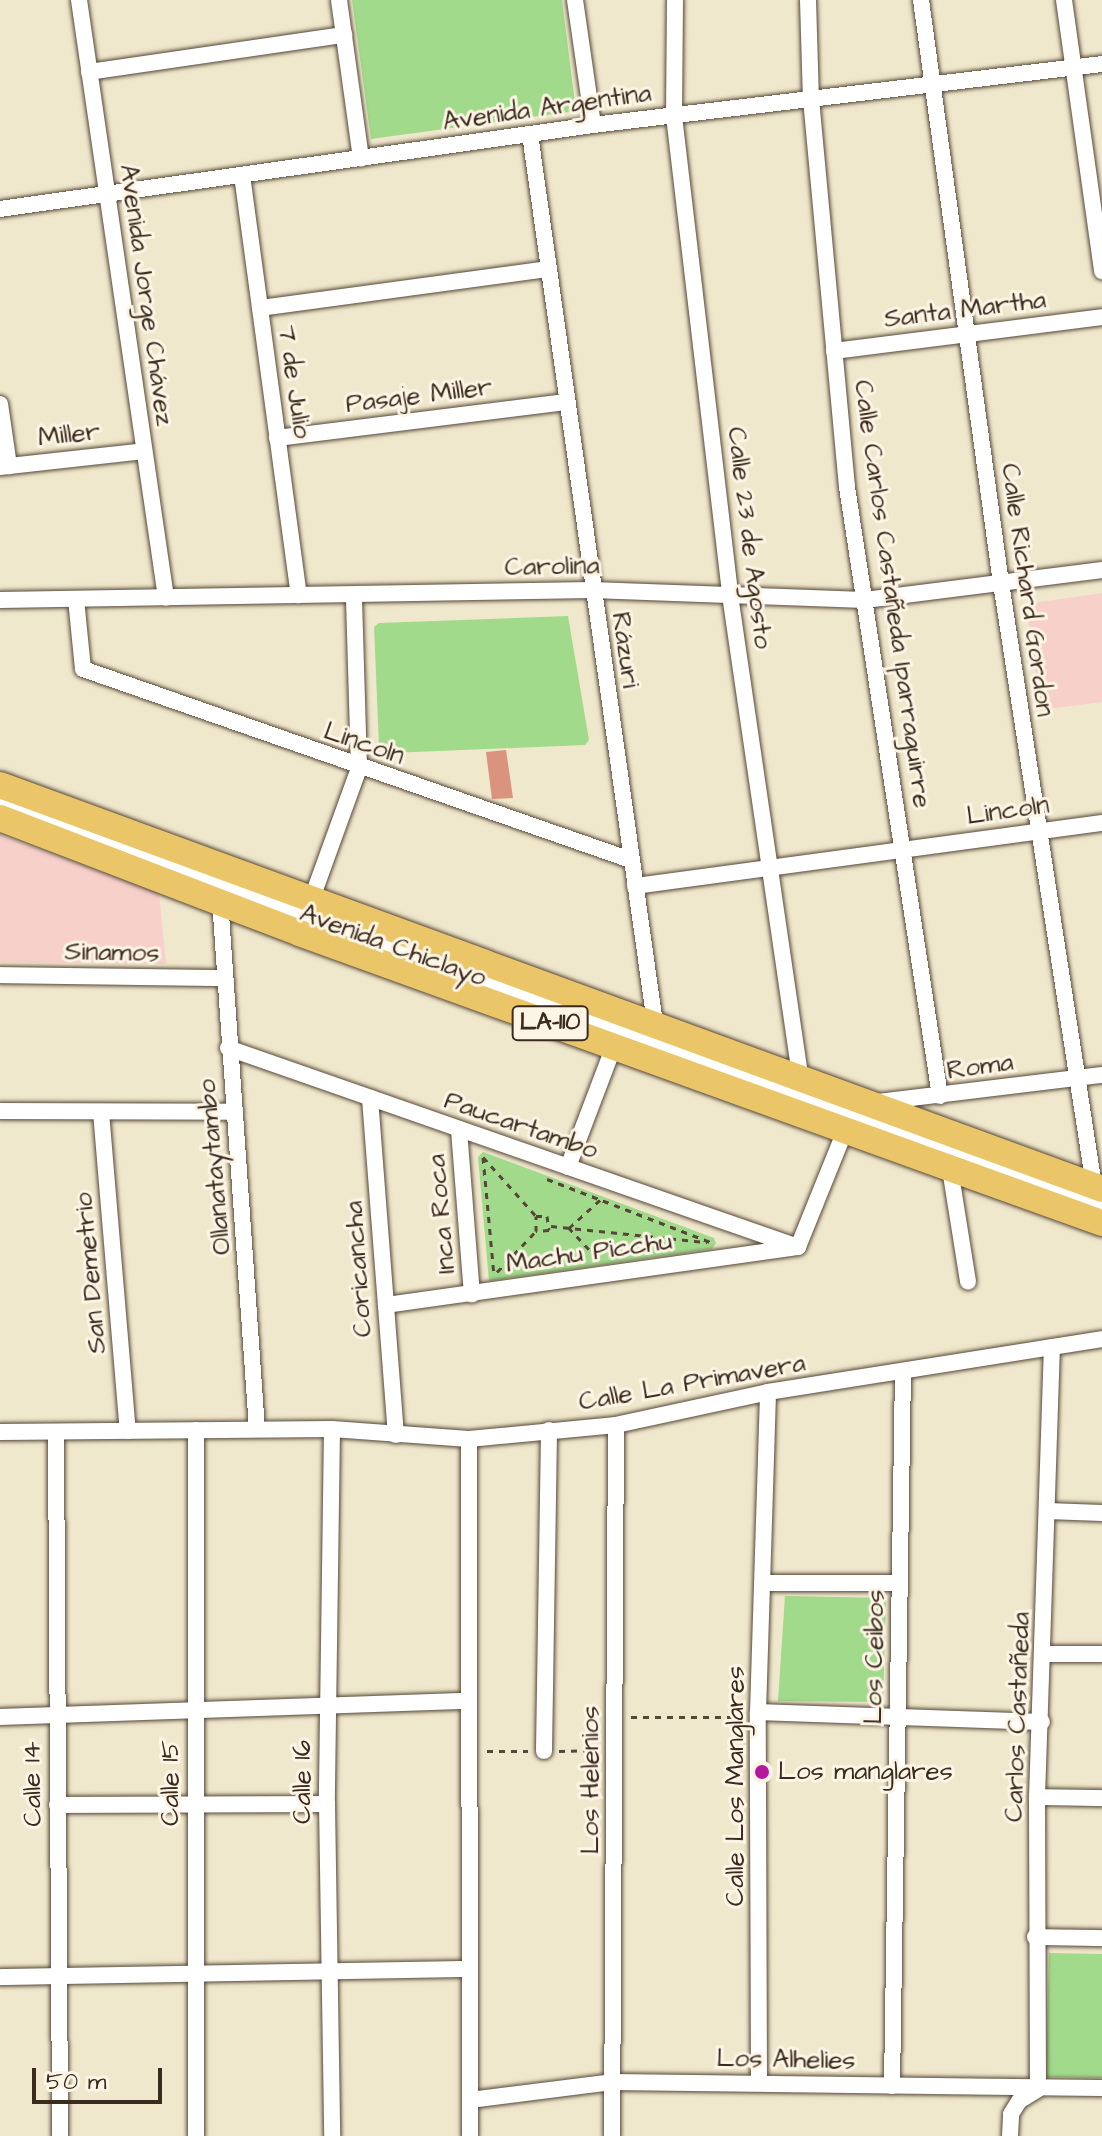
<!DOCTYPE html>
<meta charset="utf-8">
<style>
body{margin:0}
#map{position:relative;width:1102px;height:2136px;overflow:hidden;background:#f0e8cc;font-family:"Architects Daughter",sans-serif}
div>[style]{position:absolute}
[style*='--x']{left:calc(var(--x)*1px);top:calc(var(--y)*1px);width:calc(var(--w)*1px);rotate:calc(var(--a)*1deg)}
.built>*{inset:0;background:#f7d0ca}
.green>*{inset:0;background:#a2da8c}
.building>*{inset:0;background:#da937c}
.path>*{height:3px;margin-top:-1.5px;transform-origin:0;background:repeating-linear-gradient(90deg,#564638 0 6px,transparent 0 12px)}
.roads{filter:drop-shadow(0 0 2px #564638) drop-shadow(0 0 2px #564638)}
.minor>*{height:16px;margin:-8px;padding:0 8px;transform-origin:8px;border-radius:8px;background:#fff}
.tertiary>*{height:20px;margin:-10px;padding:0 10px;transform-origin:10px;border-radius:10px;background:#fff}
.primary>*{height:26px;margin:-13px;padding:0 13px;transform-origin:13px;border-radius:13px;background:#eac669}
.dots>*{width:22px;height:22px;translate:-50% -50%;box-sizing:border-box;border:4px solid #fcf5e5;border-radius:50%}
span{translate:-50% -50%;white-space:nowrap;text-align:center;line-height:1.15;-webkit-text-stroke:6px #fcf5e5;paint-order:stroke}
.shield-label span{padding:2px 6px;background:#fcf5e5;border:2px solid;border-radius:6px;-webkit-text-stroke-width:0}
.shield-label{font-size:24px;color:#3b2a1e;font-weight:700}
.street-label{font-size:26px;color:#3b2a1e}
.poi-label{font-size:26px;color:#3b2a1e}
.left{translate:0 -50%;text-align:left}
.scale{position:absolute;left:32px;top:2068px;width:130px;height:36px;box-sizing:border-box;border:4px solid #3b2a1e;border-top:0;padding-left:10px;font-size:24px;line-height:28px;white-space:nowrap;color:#3b2a1e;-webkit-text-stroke:6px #fcf5e5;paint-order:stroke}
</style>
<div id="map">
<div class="built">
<i style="clip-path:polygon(1102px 593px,1102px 702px,1041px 710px,1026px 604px)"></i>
<i style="clip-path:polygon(0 835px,159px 893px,166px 964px,0 962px)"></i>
</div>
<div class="green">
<i style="clip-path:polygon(352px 0,562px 0,576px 111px,371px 139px)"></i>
<i style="clip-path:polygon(568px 616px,589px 740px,585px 745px,390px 753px,379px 746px,374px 627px,379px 623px)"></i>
<i style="clip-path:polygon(483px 1152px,714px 1238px,716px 1243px,712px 1249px,489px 1281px,478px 1157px)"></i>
<i style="clip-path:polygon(785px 1596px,886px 1598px,883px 1702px,778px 1701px)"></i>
<i style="clip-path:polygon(1049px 1953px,1102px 1954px,1102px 2078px,1046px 2077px)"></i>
</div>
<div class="building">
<i style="clip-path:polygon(506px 750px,513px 798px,492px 799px,486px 752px)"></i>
</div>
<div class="path">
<i style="--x:483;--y:1157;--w:79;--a:48.1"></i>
<i style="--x:536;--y:1216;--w:11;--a:0"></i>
<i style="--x:547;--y:1216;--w:14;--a:82"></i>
<i style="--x:549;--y:1230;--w:13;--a:176"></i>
<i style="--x:536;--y:1231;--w:15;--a:-90"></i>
<i style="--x:483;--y:1157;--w:119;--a:84.7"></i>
<i style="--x:547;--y:1179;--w:175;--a:21.1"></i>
<i style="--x:551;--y:1226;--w:157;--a:5.9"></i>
<i style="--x:597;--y:1258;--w:41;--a:-133"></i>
<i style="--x:569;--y:1228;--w:43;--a:-42.2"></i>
<i style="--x:497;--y:1272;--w:57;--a:-46.4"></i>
<i style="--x:631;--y:1717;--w:109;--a:0"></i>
<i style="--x:487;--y:1751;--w:41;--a:0"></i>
<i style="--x:559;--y:1751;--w:41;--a:-1.4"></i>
</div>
<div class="roads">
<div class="minor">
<i style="--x:79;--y:0;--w:604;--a:81.72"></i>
<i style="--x:339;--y:0;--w:160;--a:82.1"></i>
<i style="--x:575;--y:0;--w:126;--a:81.8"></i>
<i style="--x:675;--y:0;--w:116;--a:90.5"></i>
<i style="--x:674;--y:116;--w:482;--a:83.3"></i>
<i style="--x:730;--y:595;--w:491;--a:81.7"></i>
<i style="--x:808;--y:0;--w:99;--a:88.3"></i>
<i style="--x:811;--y:99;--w:390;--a:84.7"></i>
<i style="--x:847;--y:487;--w:616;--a:81.32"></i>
<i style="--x:921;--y:0;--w:588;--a:82.19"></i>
<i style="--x:1001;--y:583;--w:610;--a:81.23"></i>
<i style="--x:1064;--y:0;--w:274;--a:82"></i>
<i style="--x:89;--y:72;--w:258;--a:-8.3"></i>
<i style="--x:530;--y:134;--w:905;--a:82"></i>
<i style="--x:242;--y:175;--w:424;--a:82.3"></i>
<i style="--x:0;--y:209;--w:599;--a:-8.06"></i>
<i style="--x:593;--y:125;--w:513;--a:-6.83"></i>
<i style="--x:260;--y:308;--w:291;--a:-7.7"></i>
<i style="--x:834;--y:351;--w:270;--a:-7.2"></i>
<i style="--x:0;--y:404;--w:63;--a:81.7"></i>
<i style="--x:277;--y:438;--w:291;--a:-7.1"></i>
<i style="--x:0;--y:467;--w:145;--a:-6.3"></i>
<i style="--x:76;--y:599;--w:70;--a:84.3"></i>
<i style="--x:83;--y:669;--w:580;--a:19.22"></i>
<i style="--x:0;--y:600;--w:592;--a:-0.97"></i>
<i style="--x:592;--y:590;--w:273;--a:2.1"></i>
<i style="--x:865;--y:600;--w:239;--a:-7.2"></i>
<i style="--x:635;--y:886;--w:471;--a:-7.7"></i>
<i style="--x:312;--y:898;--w:138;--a:-70.1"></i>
<i style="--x:359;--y:768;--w:173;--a:-91.7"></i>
<i style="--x:220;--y:900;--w:530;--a:86"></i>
<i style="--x:0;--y:975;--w:224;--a:0.8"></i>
<i style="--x:228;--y:1048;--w:604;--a:19.25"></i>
<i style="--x:370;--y:1098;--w:338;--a:85.6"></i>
<i style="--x:878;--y:1102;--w:226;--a:-6.9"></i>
<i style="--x:0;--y:1111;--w:233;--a:0.2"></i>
<i style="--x:101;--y:1112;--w:320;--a:85.2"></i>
<i style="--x:459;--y:1130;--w:165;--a:85.5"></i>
<i style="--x:568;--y:1167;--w:129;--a:-69.2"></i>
<i style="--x:950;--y:1169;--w:114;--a:80.9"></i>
<i style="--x:798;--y:1247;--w:134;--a:-68"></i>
<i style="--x:386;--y:1305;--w:411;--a:-8"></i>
<i style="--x:332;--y:1429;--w:375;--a:90.8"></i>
<i style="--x:327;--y:1804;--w:332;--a:89.1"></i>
<i style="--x:196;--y:1430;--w:706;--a:90"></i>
<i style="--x:0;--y:1432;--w:332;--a:-0.5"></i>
<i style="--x:332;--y:1429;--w:137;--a:4.2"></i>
<i style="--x:469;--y:1439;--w:148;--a:-5.4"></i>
<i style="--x:616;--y:1425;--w:156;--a:-12.2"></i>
<i style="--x:768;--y:1392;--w:338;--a:-9"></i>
<i style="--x:56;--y:1432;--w:704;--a:89.67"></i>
<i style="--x:469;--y:1439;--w:697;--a:89.92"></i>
<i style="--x:1047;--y:1511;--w:55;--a:2.1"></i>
<i style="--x:763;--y:1583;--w:137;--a:0"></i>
<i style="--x:1046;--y:1654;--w:56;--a:0"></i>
<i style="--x:758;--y:1712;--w:284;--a:2"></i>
<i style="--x:0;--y:1717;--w:467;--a:-2"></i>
<i style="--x:544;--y:1751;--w:321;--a:-89.1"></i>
<i style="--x:1037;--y:1797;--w:65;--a:0.9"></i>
<i style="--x:57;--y:1805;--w:270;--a:-0.2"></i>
<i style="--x:1035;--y:1937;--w:67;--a:0.9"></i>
<i style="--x:0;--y:1977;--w:469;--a:-1"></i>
<i style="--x:759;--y:2083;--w:371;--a:-90.2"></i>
<i style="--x:758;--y:1712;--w:320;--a:-88.2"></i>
<i style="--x:892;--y:2086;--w:713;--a:-89.12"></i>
<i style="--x:470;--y:2100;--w:143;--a:-7.2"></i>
<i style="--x:612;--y:2082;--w:490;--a:0.7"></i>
<i style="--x:612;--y:2136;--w:711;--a:-89.68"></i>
<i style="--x:1010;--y:2136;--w:22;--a:-87"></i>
<i style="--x:1011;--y:2114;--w:15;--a:-58"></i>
<i style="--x:1019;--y:2101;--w:22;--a:-32"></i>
<i style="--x:1038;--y:2089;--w:292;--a:-90.2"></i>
<i style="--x:1037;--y:1797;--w:450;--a:-88.1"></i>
</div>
<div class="tertiary">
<i style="--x:0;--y:799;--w:1174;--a:20.22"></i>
</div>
<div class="primary">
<i style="--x:0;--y:785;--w:1174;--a:20.13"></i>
<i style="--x:0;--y:818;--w:320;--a:21"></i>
<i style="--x:299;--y:933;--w:854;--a:19.86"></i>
</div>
</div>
<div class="dots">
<i style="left:762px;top:1772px;background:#b5179e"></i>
</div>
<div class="shield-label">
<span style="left:550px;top:1023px">LA-110</span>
</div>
<div class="street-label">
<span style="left:547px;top:108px;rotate:-8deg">Avenida Argentina</span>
<span style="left:146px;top:295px;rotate:82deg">Avenida Jorge Chávez</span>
<span style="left:965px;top:310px;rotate:-7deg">Santa Martha</span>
<span style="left:294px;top:382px;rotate:82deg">7 de Julio</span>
<span style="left:419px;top:396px;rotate:-7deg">Pasaje Miller</span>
<span style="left:69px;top:435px;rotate:-6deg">Miller</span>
<span style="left:749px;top:538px;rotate:83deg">Calle 23 de Agosto</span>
<span style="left:552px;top:567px;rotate:-1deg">Carolina</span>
<span style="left:1027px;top:590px;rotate:82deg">Calle Richard Gordon</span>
<span style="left:892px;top:594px;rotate:82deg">Calle Carlos Castañeda Iparraguirre</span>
<span style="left:625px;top:650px;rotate:82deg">Rázuri</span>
<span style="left:364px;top:744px;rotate:19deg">Lincoln</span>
<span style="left:1008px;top:811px;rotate:-8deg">Lincoln</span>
<span style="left:393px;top:946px;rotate:20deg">Avenida Chiclayo</span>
<span style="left:112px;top:953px;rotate:1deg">Sinamos</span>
<span style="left:980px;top:1067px;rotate:-8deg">Roma</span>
<span style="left:521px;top:1126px;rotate:19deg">Paucartambo</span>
<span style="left:215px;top:1167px;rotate:-95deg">Ollanataytambo</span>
<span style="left:442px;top:1214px;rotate:-95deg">Inca Roca</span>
<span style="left:589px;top:1253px;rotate:-8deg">Machu Picchu</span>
<span style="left:359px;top:1269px;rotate:-94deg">Coricancha</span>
<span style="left:91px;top:1273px;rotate:-95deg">San Demetrio</span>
<span style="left:692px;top:1383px;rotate:-10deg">Calle La Primavera</span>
<span style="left:875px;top:1657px;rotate:-89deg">Los Ceibos</span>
<span style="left:1018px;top:1717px;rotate:-88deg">Carlos Castañeda</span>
<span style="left:591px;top:1780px;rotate:-90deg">Los Helenios</span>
<span style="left:303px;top:1782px;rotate:-90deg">Calle 16</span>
<span style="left:171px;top:1783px;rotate:-90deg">Calle 15</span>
<span style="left:33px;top:1784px;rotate:-91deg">Calle 14</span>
<span style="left:736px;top:1786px;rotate:-90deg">Calle Los Manglares</span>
<span style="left:786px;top:2060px;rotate:1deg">Los Alhelies</span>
</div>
<div class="poi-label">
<span class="left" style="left:778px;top:1772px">Los manglares</span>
</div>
<div class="scale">50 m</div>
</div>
